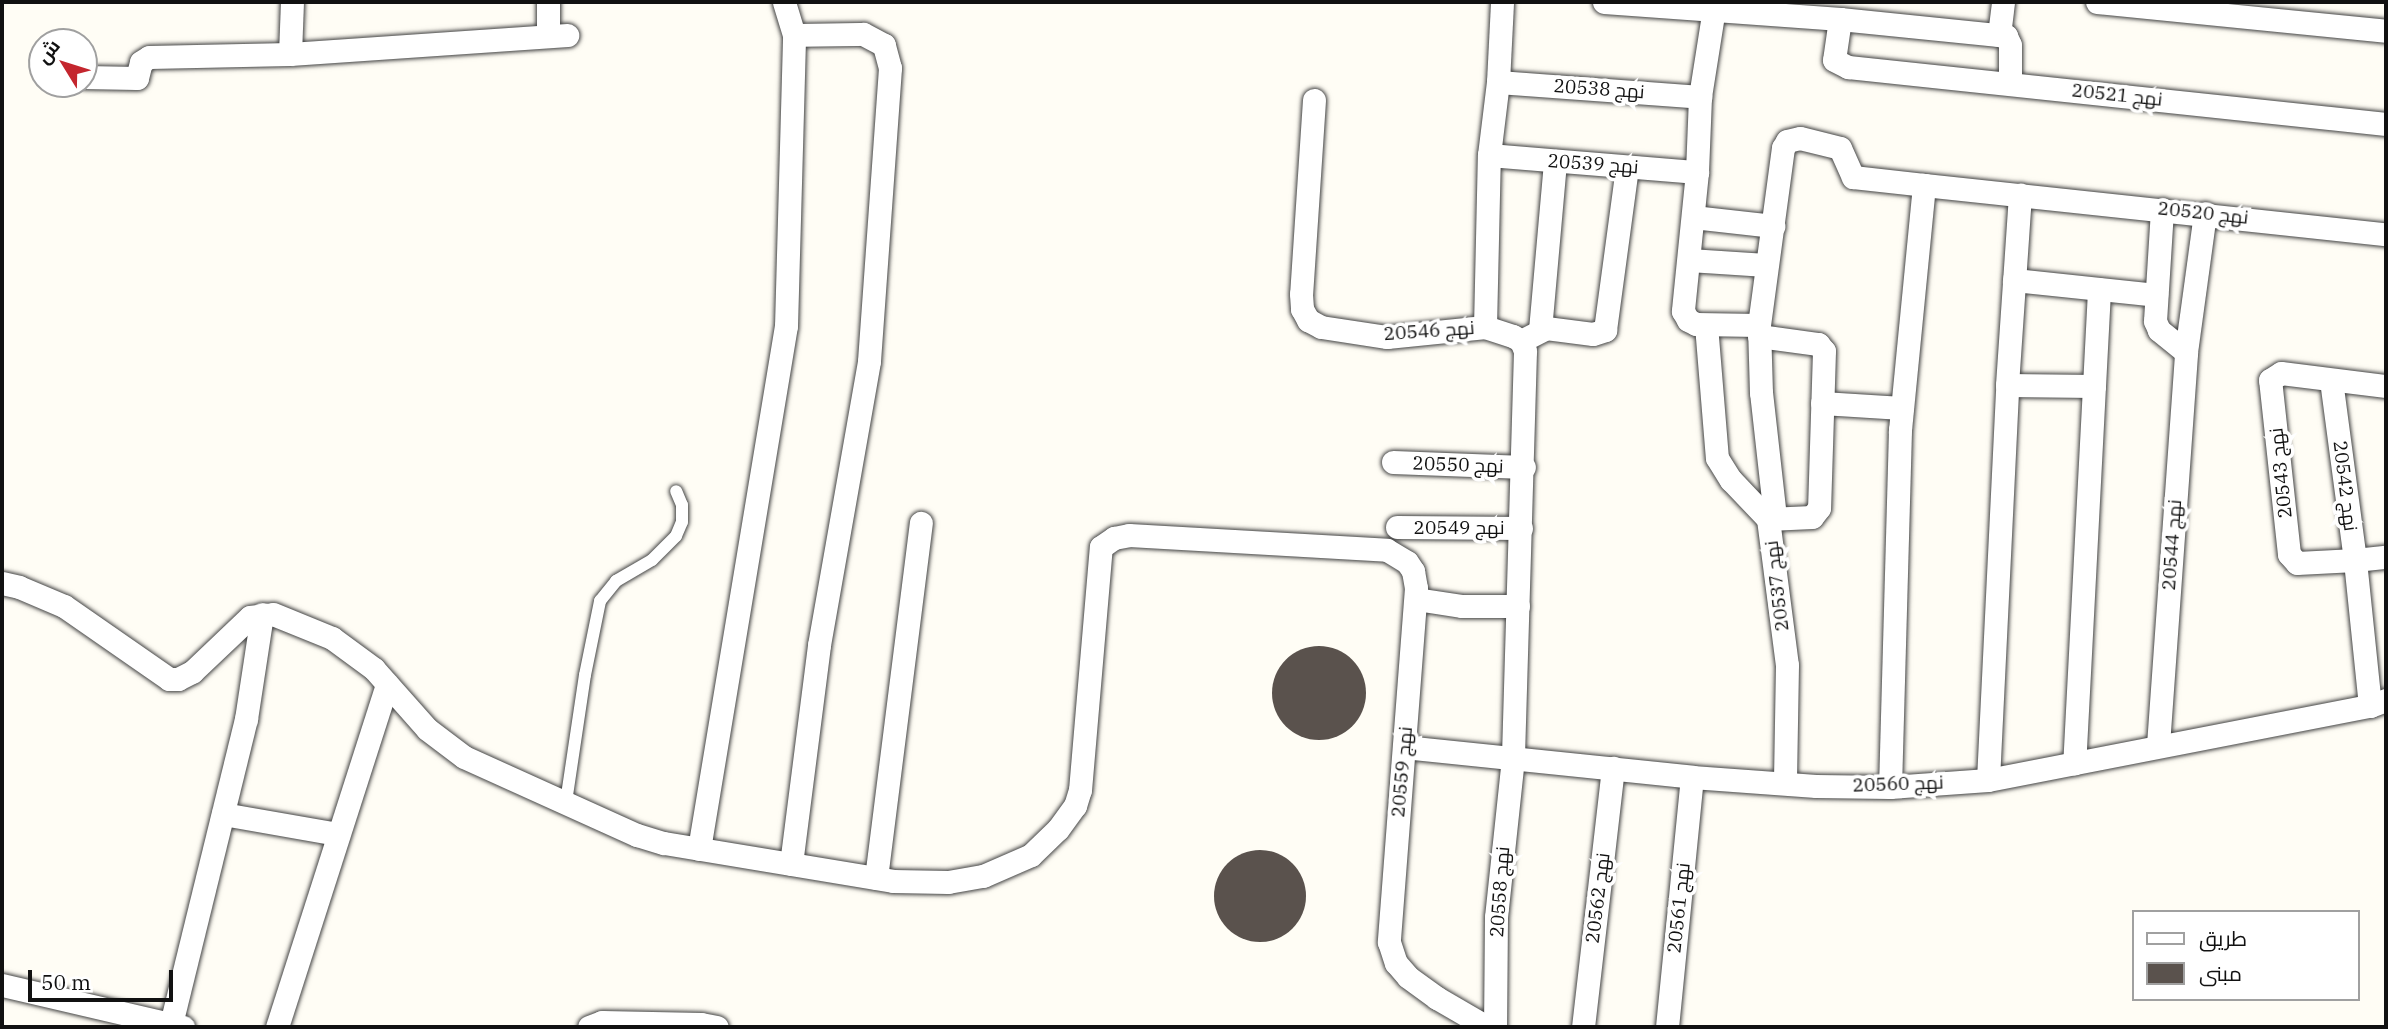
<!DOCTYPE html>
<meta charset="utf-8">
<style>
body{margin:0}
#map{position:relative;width:2388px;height:1029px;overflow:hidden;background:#fffdf5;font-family:"IBM Plex Serif",Cairo,serif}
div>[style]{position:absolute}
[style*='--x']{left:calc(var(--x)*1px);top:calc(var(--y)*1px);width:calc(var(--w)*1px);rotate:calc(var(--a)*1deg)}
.building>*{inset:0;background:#5a524d}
.round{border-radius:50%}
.roads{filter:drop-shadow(0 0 2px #444) drop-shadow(0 0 2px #444)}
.service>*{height:12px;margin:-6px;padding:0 6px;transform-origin:6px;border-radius:6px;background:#fff}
.minor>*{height:23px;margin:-11.5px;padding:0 11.5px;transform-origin:11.5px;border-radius:11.5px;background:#fff}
span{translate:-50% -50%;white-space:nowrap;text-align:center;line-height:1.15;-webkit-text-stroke:7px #fff;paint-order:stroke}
.street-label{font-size:19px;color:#111}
.frame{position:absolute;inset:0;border:4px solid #111;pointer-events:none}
.legend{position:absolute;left:2132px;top:910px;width:228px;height:91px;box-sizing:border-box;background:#fff;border:2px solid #a0a0a0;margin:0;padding:9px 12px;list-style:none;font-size:21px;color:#111}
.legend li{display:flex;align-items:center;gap:14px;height:35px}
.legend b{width:35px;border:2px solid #a0a0a0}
.north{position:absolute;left:28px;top:28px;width:70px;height:70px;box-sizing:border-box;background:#fff;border:2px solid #a0a0a0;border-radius:50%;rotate:308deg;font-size:19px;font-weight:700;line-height:28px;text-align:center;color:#111}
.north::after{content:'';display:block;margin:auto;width:24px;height:32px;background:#c4262e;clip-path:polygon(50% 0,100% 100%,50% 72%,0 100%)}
.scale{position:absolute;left:28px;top:970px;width:145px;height:32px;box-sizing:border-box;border:4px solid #111;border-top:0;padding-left:9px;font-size:21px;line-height:24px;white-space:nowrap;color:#111;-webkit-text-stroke:5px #fff;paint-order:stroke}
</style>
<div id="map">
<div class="building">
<i class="round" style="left:1272px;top:646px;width:94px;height:94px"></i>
<i class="round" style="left:1214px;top:850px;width:92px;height:92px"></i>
</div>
<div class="roads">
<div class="service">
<i style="--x:566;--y:802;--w:128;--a:-81.5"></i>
<i style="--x:585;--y:675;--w:76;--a:-78.5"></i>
<i style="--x:600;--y:601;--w:26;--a:-51"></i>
<i style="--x:616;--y:581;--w:42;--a:-30.3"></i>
<i style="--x:652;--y:560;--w:34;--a:-45"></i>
<i style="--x:676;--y:536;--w:15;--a:-67"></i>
<i style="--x:682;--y:522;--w:17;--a:-90"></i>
<i style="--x:682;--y:505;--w:15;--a:-113"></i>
</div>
<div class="minor">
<i style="--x:1604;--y:2;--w:237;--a:4.1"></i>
<i style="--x:1840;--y:19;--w:167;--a:5.8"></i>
<i style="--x:2006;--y:36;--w:10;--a:66"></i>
<i style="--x:2010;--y:45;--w:38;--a:90"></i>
<i style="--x:1715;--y:2;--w:96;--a:99"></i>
<i style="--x:1700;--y:97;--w:75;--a:92.3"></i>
<i style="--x:1697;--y:172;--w:140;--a:95.8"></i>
<i style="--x:1683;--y:311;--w:10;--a:61"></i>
<i style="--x:1688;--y:320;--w:9;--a:27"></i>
<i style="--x:1696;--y:324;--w:63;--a:0.9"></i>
<i style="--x:2097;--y:2;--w:290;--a:5.7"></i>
<i style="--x:1840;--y:19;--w:41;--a:98.3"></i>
<i style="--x:1834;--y:60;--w:16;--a:27"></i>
<i style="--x:1848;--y:67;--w:541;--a:6.05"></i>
<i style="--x:548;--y:35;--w:33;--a:-90"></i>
<i style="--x:1999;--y:35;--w:33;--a:-83"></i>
<i style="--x:290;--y:54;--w:278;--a:-3.9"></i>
<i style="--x:84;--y:77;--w:53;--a:1.1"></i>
<i style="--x:137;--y:78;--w:16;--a:-76"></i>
<i style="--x:141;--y:62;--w:9;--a:-32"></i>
<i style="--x:149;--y:57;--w:141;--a:-1.2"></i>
<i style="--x:290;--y:54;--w:52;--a:-87.8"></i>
<i style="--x:1498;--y:82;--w:203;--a:4.2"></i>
<i style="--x:1314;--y:100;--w:194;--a:93.8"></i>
<i style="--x:1301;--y:294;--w:15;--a:86"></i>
<i style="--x:1302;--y:309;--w:13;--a:61"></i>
<i style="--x:1308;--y:320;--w:15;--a:28"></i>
<i style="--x:1321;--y:327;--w:67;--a:8.6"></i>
<i style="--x:1387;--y:337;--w:99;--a:-5.8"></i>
<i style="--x:1485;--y:327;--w:29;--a:18"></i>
<i style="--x:1513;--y:336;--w:9;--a:32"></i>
<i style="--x:1521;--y:341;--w:11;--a:68"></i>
<i style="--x:1525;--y:351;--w:407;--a:91.7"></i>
<i style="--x:1513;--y:758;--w:160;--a:96.1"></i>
<i style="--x:1496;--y:917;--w:110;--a:90.5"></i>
<i style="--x:1489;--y:155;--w:209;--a:4.7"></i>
<i style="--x:1924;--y:185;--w:465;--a:6.1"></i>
<i style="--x:1693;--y:217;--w:81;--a:6.4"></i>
<i style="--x:1689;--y:260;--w:77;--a:3.7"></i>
<i style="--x:2014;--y:280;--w:143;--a:6"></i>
<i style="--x:1706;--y:325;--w:133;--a:85.3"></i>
<i style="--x:1717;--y:458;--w:26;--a:58"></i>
<i style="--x:1731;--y:480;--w:54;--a:46.5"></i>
<i style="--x:1768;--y:519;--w:147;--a:82.6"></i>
<i style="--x:1787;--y:665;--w:118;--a:91"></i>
<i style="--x:1485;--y:327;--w:172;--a:-88.7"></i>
<i style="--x:1489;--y:155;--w:74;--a:-83"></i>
<i style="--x:1498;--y:82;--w:80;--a:-87.1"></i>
<i style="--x:1540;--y:330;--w:170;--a:-84.9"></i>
<i style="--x:1759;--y:336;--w:60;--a:7.7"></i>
<i style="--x:1818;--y:344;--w:9;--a:49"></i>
<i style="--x:1824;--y:351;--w:157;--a:91.8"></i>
<i style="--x:1819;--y:508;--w:11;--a:128"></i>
<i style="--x:1812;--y:517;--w:44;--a:177.4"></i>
<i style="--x:1521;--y:341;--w:28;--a:-27"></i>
<i style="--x:1546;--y:328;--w:47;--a:7.3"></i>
<i style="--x:1593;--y:334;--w:13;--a:-18"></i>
<i style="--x:1605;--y:330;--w:164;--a:-82.3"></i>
<i style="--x:2186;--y:352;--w:140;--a:-82.2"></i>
<i style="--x:2331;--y:380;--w:182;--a:82.4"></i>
<i style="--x:2355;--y:560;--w:31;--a:-6"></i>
<i style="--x:2007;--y:385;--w:87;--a:0.7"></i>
<i style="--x:2094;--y:386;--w:378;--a:93"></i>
<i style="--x:2094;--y:386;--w:97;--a:-87"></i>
<i style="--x:1822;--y:403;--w:80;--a:3.6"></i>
<i style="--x:1393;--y:462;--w:131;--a:2.2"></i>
<i style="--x:1775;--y:517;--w:125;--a:-96.4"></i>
<i style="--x:1761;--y:393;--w:68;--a:-91.7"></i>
<i style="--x:1759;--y:325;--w:179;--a:-82.3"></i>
<i style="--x:1783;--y:148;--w:8;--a:-60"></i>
<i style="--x:1787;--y:141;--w:13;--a:-13"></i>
<i style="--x:1800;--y:138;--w:41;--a:14"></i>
<i style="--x:1840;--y:148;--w:32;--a:66"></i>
<i style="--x:1853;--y:177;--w:71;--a:6.4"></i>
<i style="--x:1924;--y:185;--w:246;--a:95.6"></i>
<i style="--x:1900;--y:430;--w:357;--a:91.6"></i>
<i style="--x:1397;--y:527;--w:124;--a:0.5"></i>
<i style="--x:2;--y:583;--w:17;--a:13"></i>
<i style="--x:19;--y:587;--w:49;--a:22.9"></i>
<i style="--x:64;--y:606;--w:128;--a:34.8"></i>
<i style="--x:169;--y:679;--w:9;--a:0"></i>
<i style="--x:178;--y:679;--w:16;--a:-27"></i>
<i style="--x:192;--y:672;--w:80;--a:-43.5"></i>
<i style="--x:250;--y:617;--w:23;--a:-7"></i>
<i style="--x:273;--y:614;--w:64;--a:22.1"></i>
<i style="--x:332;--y:638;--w:52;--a:36.4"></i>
<i style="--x:374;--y:669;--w:80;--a:48.5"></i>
<i style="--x:427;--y:729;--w:46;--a:37.1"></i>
<i style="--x:464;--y:757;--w:190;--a:24.3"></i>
<i style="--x:637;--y:835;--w:28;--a:17"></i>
<i style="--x:664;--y:843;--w:232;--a:9.4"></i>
<i style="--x:893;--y:881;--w:55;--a:1"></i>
<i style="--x:948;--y:882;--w:36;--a:-10"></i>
<i style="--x:983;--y:876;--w:52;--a:-23.6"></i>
<i style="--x:1031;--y:855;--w:37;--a:-44"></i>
<i style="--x:1058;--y:829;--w:29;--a:-54"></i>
<i style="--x:1075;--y:806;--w:17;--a:-73"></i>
<i style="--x:1080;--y:790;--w:244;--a:-85.1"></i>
<i style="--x:1101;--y:547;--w:16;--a:-35"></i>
<i style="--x:1114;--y:538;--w:15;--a:-11"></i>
<i style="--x:1129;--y:535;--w:258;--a:3.3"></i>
<i style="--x:1387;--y:550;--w:23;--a:31"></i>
<i style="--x:1407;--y:562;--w:11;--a:56"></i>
<i style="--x:1413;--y:571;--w:17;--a:80"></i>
<i style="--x:1416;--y:588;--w:355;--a:94.4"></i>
<i style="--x:1389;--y:942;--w:22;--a:72"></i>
<i style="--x:1396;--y:963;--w:18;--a:49"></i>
<i style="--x:1408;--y:977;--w:36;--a:36"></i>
<i style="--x:1437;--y:998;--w:58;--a:30.1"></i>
<i style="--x:1416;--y:599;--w:47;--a:8.7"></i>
<i style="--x:1462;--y:606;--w:56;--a:0"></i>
<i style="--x:2370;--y:706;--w:147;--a:-95.9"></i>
<i style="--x:2355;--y:560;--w:58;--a:177"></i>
<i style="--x:2297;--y:563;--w:12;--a:-132"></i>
<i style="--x:2289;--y:554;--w:175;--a:-96.2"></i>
<i style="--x:2270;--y:380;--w:13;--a:-32"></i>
<i style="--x:2281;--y:373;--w:106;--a:7.1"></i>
<i style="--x:2158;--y:745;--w:394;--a:-85.9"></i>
<i style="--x:2186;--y:352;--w:35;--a:-141"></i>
<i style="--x:2159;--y:330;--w:10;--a:-114"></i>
<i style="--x:2155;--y:321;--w:112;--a:-86.4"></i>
<i style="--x:1404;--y:747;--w:290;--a:5.9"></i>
<i style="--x:1692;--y:777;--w:124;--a:4.2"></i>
<i style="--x:1816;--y:786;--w:74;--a:0.8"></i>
<i style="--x:1890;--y:787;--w:98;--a:-4.1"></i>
<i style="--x:1988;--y:780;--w:389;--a:-11"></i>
<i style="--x:2370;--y:706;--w:17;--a:-21"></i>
<i style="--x:1988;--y:780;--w:395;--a:-87.2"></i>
<i style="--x:2007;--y:385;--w:191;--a:-86.1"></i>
<i style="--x:223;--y:814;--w:117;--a:9.9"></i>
<i style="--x:699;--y:849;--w:530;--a:-80.56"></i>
<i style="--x:786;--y:326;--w:291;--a:-88.4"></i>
<i style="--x:794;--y:35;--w:34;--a:-107"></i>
<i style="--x:791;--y:864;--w:221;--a:-82.7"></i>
<i style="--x:819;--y:645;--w:288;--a:-80"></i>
<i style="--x:869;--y:361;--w:294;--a:-85.9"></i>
<i style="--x:890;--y:68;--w:24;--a:-105"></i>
<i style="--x:884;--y:45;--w:24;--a:-152"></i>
<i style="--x:863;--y:34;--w:69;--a:179.2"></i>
<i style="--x:876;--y:878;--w:358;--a:-82.8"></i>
<i style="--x:2;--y:985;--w:186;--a:13.1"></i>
<i style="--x:171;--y:1024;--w:314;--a:-76.2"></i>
<i style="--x:246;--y:719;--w:106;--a:-81.3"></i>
<i style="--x:277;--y:1027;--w:360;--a:-72.2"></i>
<i style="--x:589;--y:1027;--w:14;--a:-21"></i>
<i style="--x:602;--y:1022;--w:99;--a:1.2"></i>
<i style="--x:701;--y:1024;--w:16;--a:11"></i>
<i style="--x:1583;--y:1027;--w:261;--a:-83.4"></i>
<i style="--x:1667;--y:1027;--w:251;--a:-84.3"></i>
</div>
</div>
<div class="street-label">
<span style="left:1599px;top:89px;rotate:4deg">نهج 20538</span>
<span style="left:2117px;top:95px;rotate:6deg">نهج 20521</span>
<span style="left:1593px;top:164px;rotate:4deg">نهج 20539</span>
<span style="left:2203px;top:213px;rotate:6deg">نهج 20520</span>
<span style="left:1429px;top:331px;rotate:-4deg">نهج 20546</span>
<span style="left:1458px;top:465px;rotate:2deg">نهج 20550</span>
<span style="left:2281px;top:473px;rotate:-96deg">نهج 20543</span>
<span style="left:2345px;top:486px;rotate:83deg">نهج 20542</span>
<span style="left:1459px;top:528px">نهج 20549</span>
<span style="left:2172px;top:545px;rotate:-86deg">نهج 20544</span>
<span style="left:1777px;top:586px;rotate:-97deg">نهج 20537</span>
<span style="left:1402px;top:772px;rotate:-85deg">نهج 20559</span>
<span style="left:1898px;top:784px;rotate:-2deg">نهج 20560</span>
<span style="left:1500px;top:892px;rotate:-86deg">نهج 20558</span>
<span style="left:1598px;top:898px;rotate:-83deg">نهج 20562</span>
<span style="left:1679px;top:908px;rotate:-84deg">نهج 20561</span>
</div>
<div class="frame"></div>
<ul class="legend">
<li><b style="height:9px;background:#fff"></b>طريق</li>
<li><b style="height:19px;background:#5a524d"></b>مبنى</li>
</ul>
<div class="north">ش</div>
<div class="scale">50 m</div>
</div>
